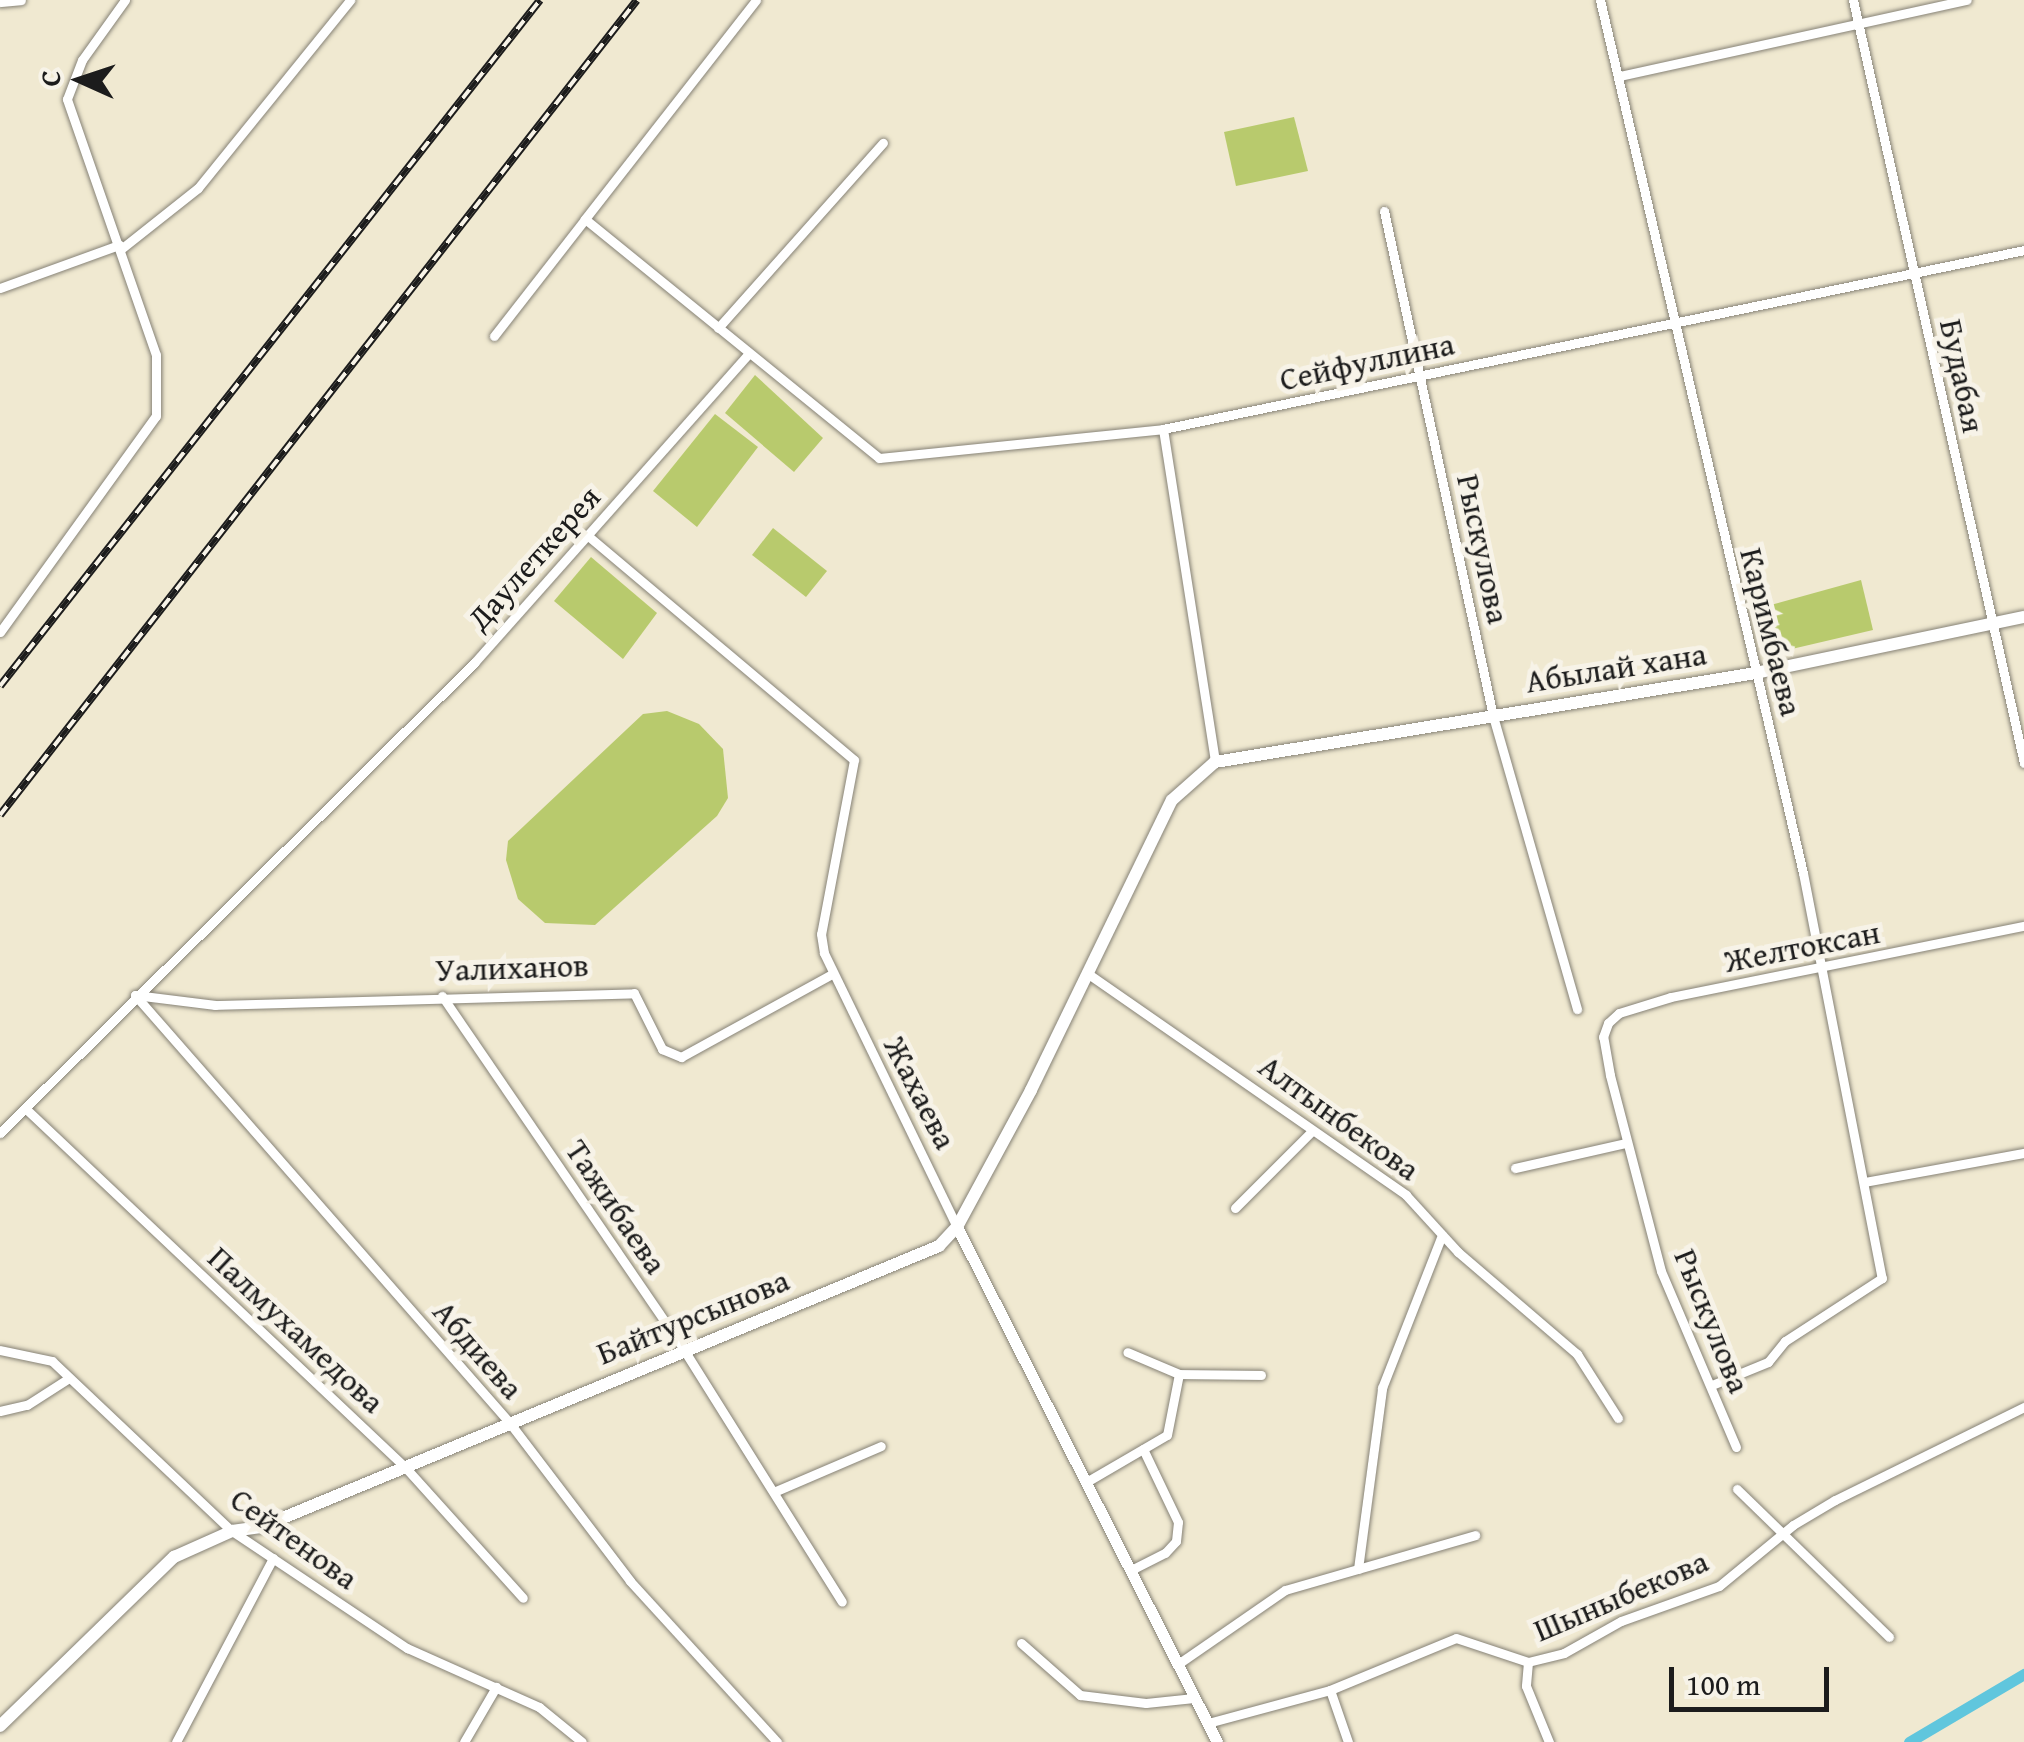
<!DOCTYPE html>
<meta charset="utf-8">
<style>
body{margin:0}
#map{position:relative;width:2024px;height:1742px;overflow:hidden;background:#f0e9d1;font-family:"Gentium Book Plus",serif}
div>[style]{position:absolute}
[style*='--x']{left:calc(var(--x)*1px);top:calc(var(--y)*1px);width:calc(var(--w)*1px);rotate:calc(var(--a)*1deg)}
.green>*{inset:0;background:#b8ca6d}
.canal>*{height:11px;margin:-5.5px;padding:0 5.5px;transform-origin:5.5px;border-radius:5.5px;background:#60c6dd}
.roads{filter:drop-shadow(0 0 2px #868276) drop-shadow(0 0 2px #868276)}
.minor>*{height:9px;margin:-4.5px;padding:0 4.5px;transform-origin:4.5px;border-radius:4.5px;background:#fff}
.tertiary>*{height:11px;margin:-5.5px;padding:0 5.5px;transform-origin:5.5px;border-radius:5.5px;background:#fff}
.secondary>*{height:12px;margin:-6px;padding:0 6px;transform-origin:6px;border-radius:6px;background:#fff}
.rail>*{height:8px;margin-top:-4px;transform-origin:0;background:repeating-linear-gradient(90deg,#f7f3e8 0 11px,#1c1c1c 0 22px);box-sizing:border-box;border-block:2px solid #1c1c1c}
span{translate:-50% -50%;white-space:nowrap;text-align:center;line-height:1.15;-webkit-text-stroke:10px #f7f3e8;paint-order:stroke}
.street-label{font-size:32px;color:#1c1c1c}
.north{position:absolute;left:30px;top:30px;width:100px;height:100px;-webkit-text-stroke:8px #f7f3e8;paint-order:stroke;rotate:273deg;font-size:28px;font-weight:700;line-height:40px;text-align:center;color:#1c1c1c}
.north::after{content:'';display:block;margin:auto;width:35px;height:45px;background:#1c1c1c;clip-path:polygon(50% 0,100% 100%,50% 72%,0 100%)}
.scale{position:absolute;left:1669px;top:1667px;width:160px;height:45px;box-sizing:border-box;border:5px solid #1c1c1c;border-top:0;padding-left:12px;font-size:30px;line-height:35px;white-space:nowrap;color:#1c1c1c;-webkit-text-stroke:8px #f7f3e8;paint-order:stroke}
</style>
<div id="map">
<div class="green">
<i style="clip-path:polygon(1294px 117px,1308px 171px,1236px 186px,1224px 132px)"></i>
<i style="clip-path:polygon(755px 375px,823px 438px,794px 472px,725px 413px)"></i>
<i style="clip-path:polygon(715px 414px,758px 447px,697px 527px,653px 491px)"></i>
<i style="clip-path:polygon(773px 528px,827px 571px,806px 597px,752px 555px)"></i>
<i style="clip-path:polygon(591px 557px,657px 613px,623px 659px,554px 601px)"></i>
<i style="clip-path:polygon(1861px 580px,1873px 630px,1779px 652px,1767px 606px)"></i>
<i style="clip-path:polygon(667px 711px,699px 724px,723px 749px,728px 798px,717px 816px,595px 925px,545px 923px,518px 899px,506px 860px,508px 841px,643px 714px)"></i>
</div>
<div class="canal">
<i style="--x:1909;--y:1742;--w:134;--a:-30.6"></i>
</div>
<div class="roads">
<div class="minor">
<i style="--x:756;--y:0;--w:278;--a:128"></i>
<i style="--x:585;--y:219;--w:379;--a:39.1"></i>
<i style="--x:879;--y:458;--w:285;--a:-5.8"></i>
<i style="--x:1163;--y:429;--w:879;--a:-11.74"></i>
<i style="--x:1600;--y:0;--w:896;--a:76.91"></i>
<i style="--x:1803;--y:873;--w:413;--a:79"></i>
<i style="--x:1882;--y:1278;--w:116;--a:147"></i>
<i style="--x:1785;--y:1341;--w:27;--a:129"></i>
<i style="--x:1768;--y:1362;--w:61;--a:157.7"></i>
<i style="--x:1853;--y:0;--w:782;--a:77.37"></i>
<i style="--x:0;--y:2;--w:21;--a:-5"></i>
<i style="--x:1620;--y:76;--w:355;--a:-12.4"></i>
<i style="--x:1384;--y:211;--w:517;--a:77.82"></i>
<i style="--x:1493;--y:716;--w:305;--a:74"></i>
<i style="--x:121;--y:249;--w:98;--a:-38.4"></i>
<i style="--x:198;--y:188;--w:242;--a:-51"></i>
<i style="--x:0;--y:288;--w:127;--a:-19.9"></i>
<i style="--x:718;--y:328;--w:248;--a:-48.3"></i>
<i style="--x:494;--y:336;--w:148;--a:-52.1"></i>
<i style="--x:1163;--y:429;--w:337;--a:81.1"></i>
<i style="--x:587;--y:535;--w:349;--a:40.1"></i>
<i style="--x:854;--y:760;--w:177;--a:100.7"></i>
<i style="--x:821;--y:934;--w:19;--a:81"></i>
<i style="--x:824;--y:953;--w:305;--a:64.1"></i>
<i style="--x:0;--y:632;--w:266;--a:-54.2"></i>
<i style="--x:156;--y:416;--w:61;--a:-90"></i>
<i style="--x:156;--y:355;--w:271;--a:-109.2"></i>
<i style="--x:67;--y:99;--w:42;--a:-69"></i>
<i style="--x:82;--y:60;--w:74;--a:-54.4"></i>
<i style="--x:1087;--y:973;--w:389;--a:34.8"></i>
<i style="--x:1406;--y:1195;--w:77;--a:47.6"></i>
<i style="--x:1458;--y:1252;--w:157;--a:40.6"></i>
<i style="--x:1577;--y:1354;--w:76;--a:57.4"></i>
<i style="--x:135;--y:995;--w:568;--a:48.79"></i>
<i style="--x:509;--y:1422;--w:200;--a:52.7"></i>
<i style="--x:630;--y:1581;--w:218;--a:47.6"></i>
<i style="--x:135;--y:995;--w:81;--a:7.1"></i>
<i style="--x:215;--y:1005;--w:419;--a:-1.6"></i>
<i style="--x:634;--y:993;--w:63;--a:63.4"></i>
<i style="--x:662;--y:1049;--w:21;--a:23"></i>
<i style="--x:681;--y:1057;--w:172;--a:-28.8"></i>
<i style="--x:442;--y:996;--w:429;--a:55.6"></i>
<i style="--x:684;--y:1350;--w:297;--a:57.9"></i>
<i style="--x:25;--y:1108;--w:523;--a:43.37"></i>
<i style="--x:405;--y:1467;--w:176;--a:48"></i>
<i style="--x:0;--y:1133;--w:668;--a:-44.76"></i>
<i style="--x:474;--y:663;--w:414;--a:-48.4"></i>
<i style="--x:1515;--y:1168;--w:114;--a:-12.7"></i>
<i style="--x:1864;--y:1182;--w:163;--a:-10.3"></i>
<i style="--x:1235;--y:1208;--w:109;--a:-45"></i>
<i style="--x:0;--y:1350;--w:53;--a:11.9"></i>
<i style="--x:52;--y:1361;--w:248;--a:43.4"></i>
<i style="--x:232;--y:1531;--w:211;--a:33.8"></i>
<i style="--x:407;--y:1648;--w:145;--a:24.1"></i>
<i style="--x:539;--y:1707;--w:55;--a:39.1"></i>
<i style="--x:1179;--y:1374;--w:82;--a:0.7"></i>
<i style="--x:0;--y:1411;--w:28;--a:-13"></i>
<i style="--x:27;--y:1405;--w:50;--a:-32.7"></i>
<i style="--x:1736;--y:1447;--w:191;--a:-113.1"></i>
<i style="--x:1661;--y:1271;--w:203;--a:-104.6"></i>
<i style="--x:1610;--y:1075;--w:39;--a:-100"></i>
<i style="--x:1603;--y:1037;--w:15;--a:-70"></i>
<i style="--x:1608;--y:1023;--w:15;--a:-42"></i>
<i style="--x:1619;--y:1013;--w:54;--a:-17.1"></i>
<i style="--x:1671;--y:997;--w:360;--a:-11.4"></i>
<i style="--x:1088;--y:1481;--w:91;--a:-30.2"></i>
<i style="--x:1167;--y:1435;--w:62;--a:-78.9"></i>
<i style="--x:1179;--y:1374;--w:56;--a:-157.1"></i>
<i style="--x:1737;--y:1489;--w:212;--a:44.2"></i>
<i style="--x:776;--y:1491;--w:114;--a:-23.2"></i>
<i style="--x:1133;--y:1569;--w:36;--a:-27"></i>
<i style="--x:1165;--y:1553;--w:16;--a:-47"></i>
<i style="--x:1176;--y:1541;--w:19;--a:-84"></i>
<i style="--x:1178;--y:1522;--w:81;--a:-115.6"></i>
<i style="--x:1358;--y:1569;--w:183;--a:-82.4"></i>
<i style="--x:1382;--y:1388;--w:164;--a:-68.6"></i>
<i style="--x:1021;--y:1643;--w:79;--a:41.4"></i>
<i style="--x:1080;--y:1695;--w:66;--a:6.9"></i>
<i style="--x:1146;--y:1703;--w:48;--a:-5.9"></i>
<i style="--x:1181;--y:1662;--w:126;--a:-34.7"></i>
<i style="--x:1285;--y:1590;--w:198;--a:-16.1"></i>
<i style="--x:1528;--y:1662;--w:24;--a:95"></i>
<i style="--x:1526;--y:1686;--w:61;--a:67.7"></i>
<i style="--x:1330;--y:1690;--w:55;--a:70.9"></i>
<i style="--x:1208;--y:1723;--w:126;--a:-15.1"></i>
<i style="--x:1330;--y:1690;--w:136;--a:-22.4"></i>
<i style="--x:1456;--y:1638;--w:76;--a:18.4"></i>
<i style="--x:1528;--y:1662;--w:37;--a:-14"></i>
<i style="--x:1564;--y:1653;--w:65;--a:-29.3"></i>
<i style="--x:1621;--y:1621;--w:104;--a:-19.7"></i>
<i style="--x:1719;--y:1586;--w:96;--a:-39.5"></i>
<i style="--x:1793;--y:1525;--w:49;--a:-30.8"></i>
<i style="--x:1835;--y:1500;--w:211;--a:-26.2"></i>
<i style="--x:176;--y:1742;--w:208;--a:-62.2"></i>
<i style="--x:464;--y:1742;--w:64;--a:-59.8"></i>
</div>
<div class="tertiary">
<i style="--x:957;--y:1227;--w:577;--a:63.21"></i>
</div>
<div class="secondary">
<i style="--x:0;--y:1726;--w:243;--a:-44.2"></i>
<i style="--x:174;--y:1557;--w:64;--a:-24.1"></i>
<i style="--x:232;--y:1531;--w:29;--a:-8"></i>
<i style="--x:261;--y:1527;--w:734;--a:-22.51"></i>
<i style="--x:939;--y:1246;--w:26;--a:-47"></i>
<i style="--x:957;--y:1227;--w:156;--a:-61.6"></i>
<i style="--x:1031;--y:1090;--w:322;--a:-64.1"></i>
<i style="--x:1172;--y:800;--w:57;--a:-41.5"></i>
<i style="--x:1215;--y:762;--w:548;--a:-9.34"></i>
<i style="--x:1756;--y:673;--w:274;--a:-11.8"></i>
</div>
</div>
<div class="rail">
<i style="--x:0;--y:686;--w:873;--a:-51.79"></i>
<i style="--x:0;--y:815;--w:1034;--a:-51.99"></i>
</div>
<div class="street-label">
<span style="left:1367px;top:362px;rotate:-12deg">Сейфуллина</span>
<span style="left:1962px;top:376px;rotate:78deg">Будабая</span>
<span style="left:1483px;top:549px;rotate:78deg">Рыскулова</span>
<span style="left:534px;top:558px;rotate:-48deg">Даулеткерея</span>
<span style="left:1771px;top:632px;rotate:76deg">Каримбаева</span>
<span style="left:1616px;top:668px;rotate:-9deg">Абылай хана</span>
<span style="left:1802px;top:947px;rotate:-11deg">Желтоксан</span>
<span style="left:512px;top:968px;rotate:-2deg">Уалиханов</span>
<span style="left:920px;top:1093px;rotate:63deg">Жахаева</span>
<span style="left:1339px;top:1118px;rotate:36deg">Алтынбекова</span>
<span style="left:616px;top:1207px;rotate:56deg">Тажибаева</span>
<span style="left:693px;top:1317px;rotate:-22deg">Байтурсынова</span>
<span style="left:1712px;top:1321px;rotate:68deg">Рыскулова</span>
<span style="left:296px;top:1330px;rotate:43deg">Палмухамедова</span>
<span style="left:478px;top:1350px;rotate:49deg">Абдиева</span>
<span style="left:294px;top:1539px;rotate:36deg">Сейтенова</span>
<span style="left:1621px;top:1596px;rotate:-23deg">Шыныбекова</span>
</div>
<div class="north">С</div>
<div class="scale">100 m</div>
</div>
